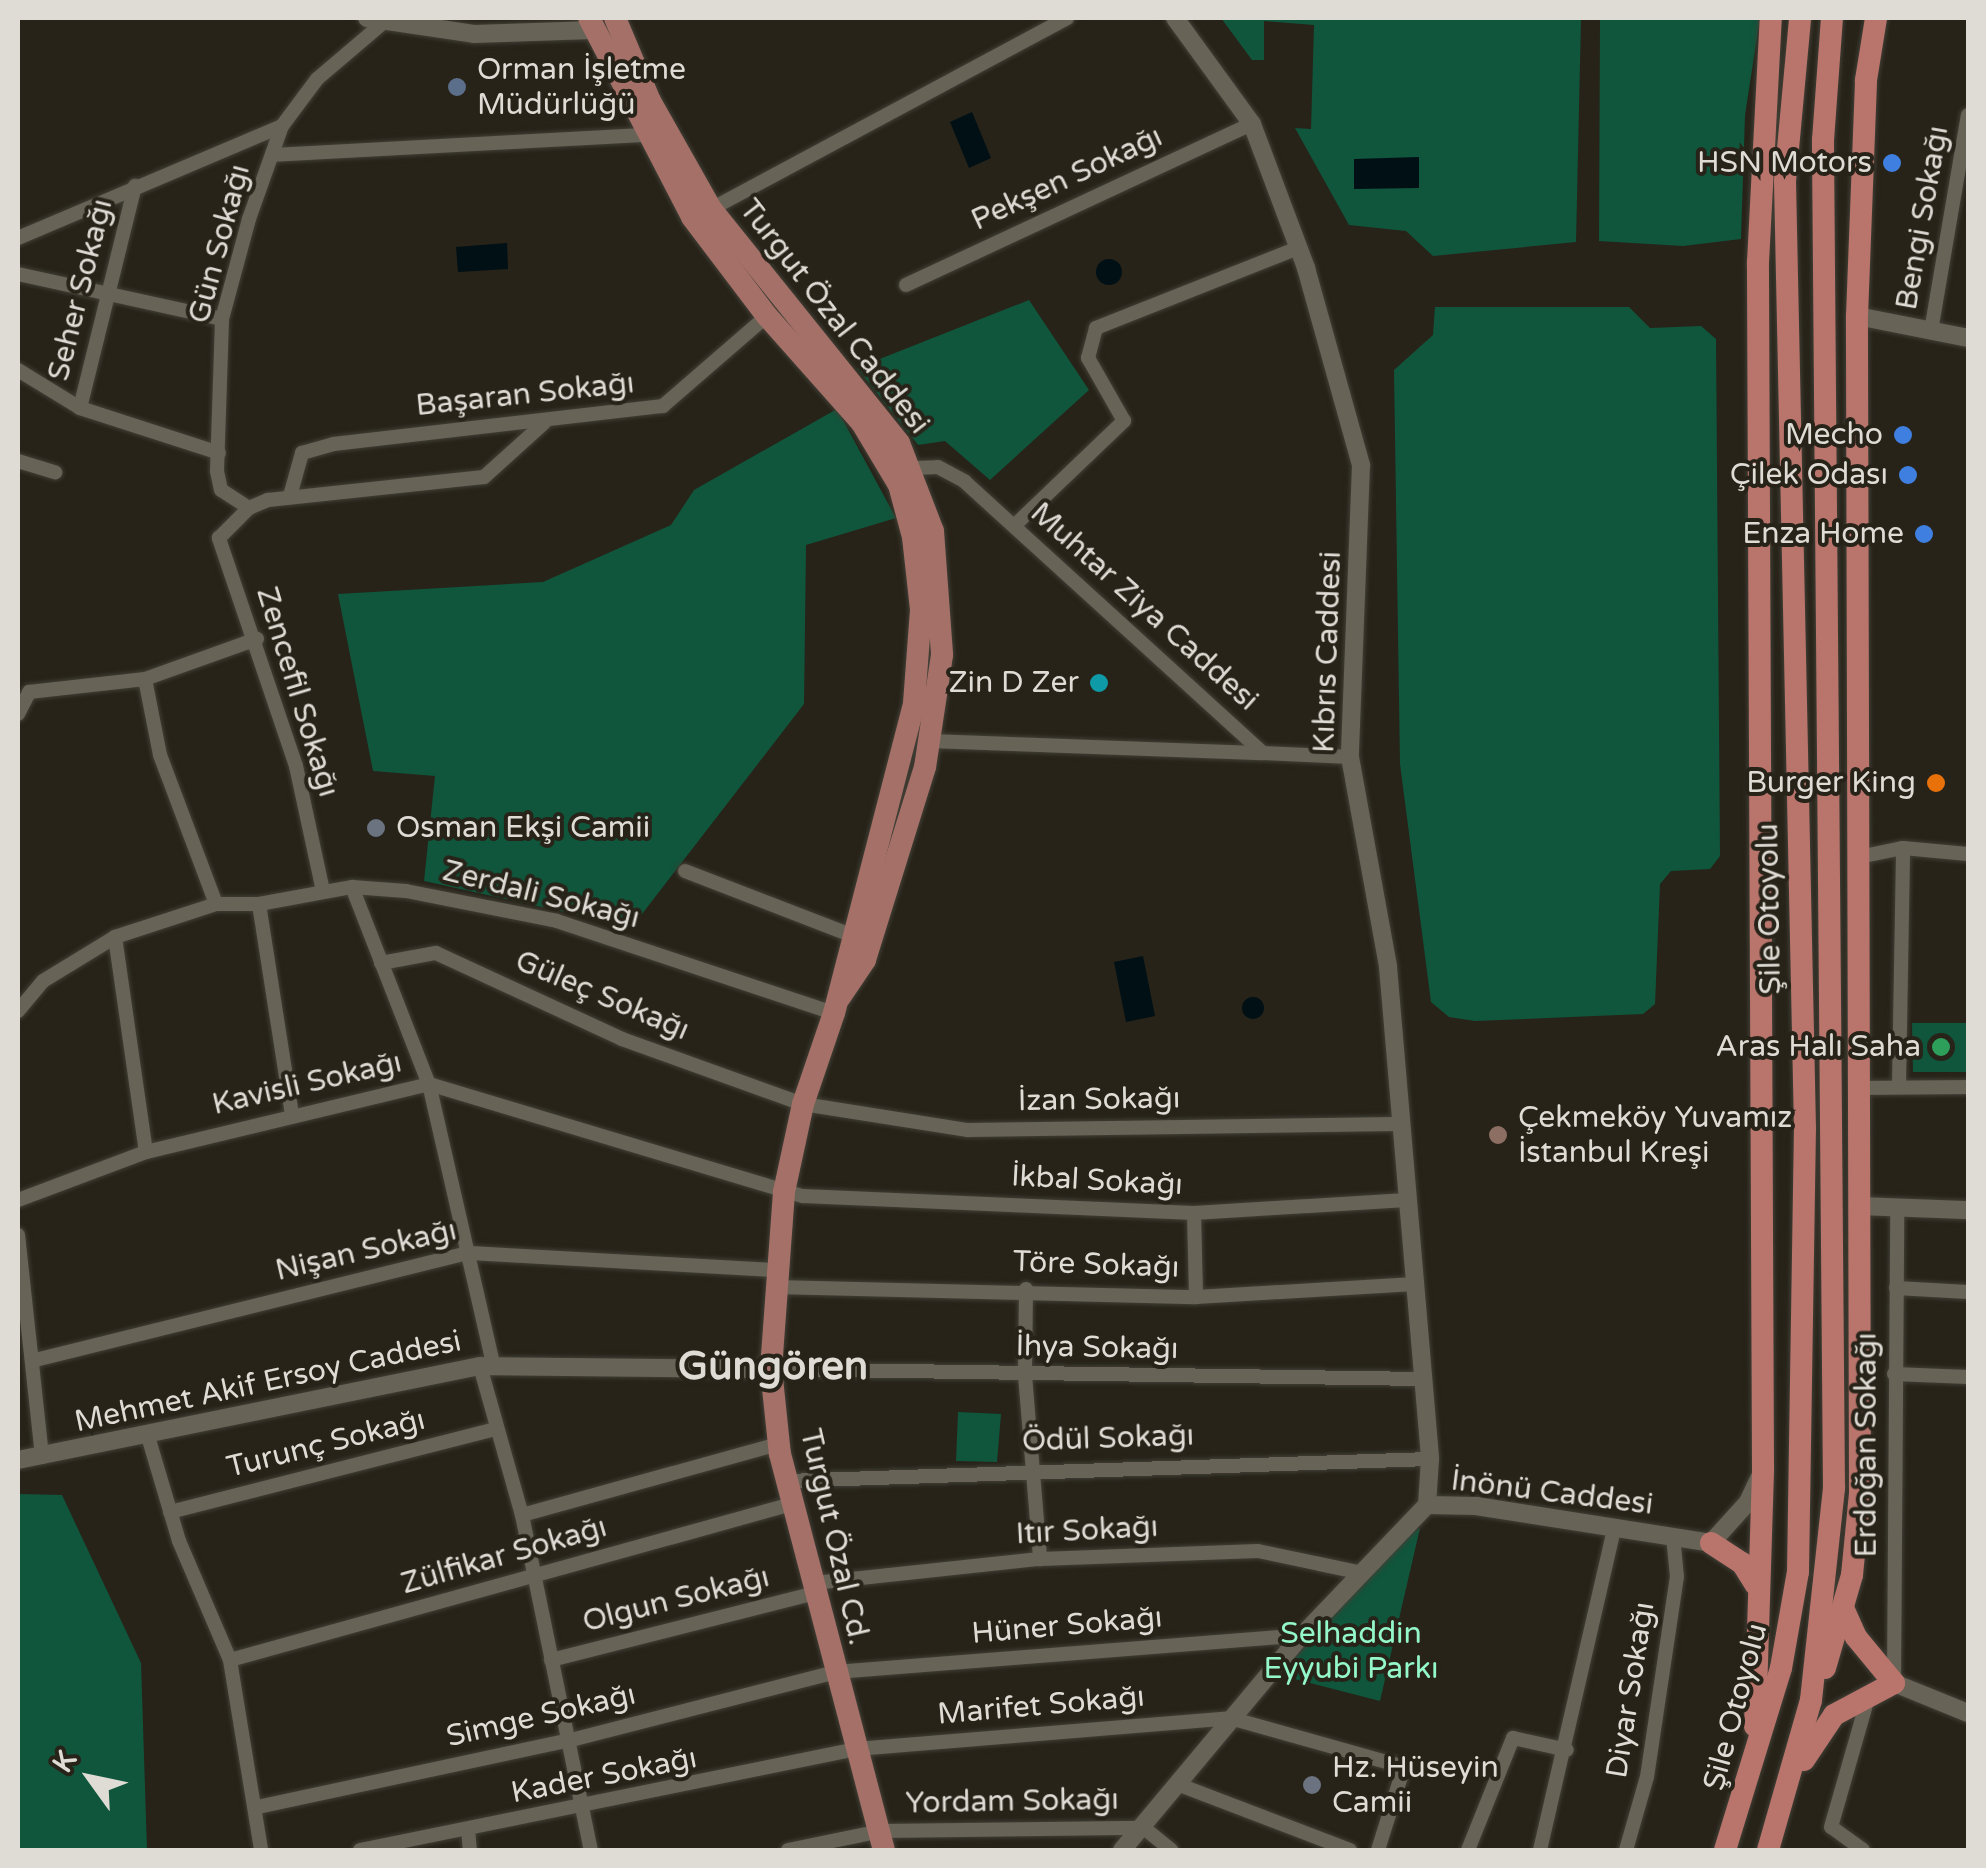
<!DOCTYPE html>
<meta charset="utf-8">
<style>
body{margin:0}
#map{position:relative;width:1986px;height:1868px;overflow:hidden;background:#272319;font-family:"Varela Round",sans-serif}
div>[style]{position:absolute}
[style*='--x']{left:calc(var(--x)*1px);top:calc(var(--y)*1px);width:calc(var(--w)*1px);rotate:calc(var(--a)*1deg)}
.green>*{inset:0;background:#10563c}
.water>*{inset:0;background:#001015}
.round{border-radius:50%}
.roads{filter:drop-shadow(0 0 2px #413f36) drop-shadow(0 0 2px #413f36)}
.minor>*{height:14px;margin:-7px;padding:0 7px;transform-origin:7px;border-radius:7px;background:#686357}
.tertiary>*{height:18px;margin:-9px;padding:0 9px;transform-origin:9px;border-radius:9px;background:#686357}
.primary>*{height:22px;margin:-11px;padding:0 11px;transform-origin:11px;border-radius:11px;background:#a57067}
.trunk>*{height:22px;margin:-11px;padding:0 11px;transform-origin:11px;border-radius:11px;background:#b9746c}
.dots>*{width:28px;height:28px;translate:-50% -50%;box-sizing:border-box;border:5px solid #272319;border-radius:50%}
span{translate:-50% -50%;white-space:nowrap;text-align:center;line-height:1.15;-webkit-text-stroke:8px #272319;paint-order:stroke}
.poi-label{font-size:30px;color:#dedcd5}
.left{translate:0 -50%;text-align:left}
.right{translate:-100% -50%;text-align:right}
.street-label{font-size:30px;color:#dedcd5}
.park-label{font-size:30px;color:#94f7ca}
.district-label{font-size:40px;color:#dedcd5;font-weight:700}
.frame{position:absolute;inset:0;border:20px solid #dedcd5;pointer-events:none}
.north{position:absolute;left:40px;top:1728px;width:100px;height:100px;-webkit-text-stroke:8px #272319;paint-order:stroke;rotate:303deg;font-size:28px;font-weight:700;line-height:40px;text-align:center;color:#dedcd5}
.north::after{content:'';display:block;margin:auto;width:35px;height:45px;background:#dedcd5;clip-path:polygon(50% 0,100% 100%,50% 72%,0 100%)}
</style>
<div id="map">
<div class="green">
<i style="clip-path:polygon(1221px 18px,1581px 18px,1576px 242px,1433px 256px,1406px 231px,1349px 225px,1295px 128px,1311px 129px,1314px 25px,1264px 21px,1264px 60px,1252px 60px)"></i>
<i style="clip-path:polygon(1600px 18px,1760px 18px,1745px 115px,1741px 239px,1683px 246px,1599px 241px)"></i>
<i style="clip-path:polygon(1029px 300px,1089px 390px,990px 480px,945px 441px,918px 445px,857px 368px)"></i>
<i style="clip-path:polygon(1435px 307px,1629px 307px,1650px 328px,1701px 326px,1716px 339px,1720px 856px,1710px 869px,1671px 871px,1660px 884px,1655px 1004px,1643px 1014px,1475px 1021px,1449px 1017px,1431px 1002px,1400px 764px,1394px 370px,1433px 335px)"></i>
<i style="clip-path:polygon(837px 409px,896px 518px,806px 545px,804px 704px,632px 927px,424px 881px,435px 776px,373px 771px,338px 594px,543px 582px,671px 525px,694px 490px)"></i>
<i style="clip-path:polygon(1912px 1023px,1968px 1023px,1968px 1072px,1913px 1072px)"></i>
<i style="clip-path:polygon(958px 1412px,1001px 1414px,997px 1462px,956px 1461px)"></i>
<i style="clip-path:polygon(18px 1494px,62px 1495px,141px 1663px,147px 1850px,18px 1850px)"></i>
<i style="clip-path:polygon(1420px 1528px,1380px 1701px,1279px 1675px,1406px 1535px)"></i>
</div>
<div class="water">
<i style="clip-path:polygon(972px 112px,991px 158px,969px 168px,950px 122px)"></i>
<i style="clip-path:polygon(1419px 157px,1419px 188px,1354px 189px,1354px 159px)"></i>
<i style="clip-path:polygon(507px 243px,508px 269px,458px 272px,456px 247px)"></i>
<i class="round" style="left:1096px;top:259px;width:26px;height:26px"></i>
<i style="clip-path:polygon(1143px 956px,1155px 1016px,1126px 1022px,1114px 962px)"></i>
<i class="round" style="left:1242px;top:997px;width:22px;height:22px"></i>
</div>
<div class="roads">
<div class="minor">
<i style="--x:272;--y:155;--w:374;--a:-3.1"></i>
<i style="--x:711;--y:209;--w:404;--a:-28.2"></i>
<i style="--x:18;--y:238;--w:287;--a:-23"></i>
<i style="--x:18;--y:274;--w:209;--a:12.4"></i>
<i style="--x:906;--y:285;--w:382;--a:-25"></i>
<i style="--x:1931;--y:331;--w:219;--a:-80.3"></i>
<i style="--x:18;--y:370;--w:73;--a:31.5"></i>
<i style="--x:80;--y:408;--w:146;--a:17.9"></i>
<i style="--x:80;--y:408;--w:229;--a:-76.1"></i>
<i style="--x:18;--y:461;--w:39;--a:17"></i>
<i style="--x:913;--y:468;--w:25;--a:-2"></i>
<i style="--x:938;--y:467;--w:30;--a:28"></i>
<i style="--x:964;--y:481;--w:404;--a:42.3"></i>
<i style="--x:1263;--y:753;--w:87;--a:2.6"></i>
<i style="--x:290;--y:496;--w:45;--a:-74.4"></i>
<i style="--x:302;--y:453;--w:33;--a:-16"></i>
<i style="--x:334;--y:444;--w:331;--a:-6.6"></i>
<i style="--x:663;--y:406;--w:138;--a:-40.9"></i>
<i style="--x:249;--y:508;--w:33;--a:-147"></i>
<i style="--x:221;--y:490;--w:19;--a:-102"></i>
<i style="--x:217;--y:471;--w:152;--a:-88.1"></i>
<i style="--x:222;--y:319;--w:104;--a:-74.9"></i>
<i style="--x:249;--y:219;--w:99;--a:-70.5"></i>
<i style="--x:282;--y:126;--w:59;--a:-53.3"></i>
<i style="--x:317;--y:79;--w:88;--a:-40.4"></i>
<i style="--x:1015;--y:525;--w:151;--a:-43.7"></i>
<i style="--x:1124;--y:421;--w:73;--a:-119.7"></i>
<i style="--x:1088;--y:358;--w:31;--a:-75"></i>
<i style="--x:1096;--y:328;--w:217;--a:-21.6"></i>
<i style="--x:145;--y:679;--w:77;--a:78.8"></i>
<i style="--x:160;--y:755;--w:159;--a:69.4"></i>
<i style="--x:18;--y:714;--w:25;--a:-63"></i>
<i style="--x:29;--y:692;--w:117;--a:-6.4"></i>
<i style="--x:145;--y:679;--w:119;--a:-19.7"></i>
<i style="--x:930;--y:741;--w:333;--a:2.1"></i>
<i style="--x:1859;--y:857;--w:45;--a:-11.6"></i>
<i style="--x:1903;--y:848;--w:65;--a:5.3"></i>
<i style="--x:685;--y:871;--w:178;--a:21.1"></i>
<i style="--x:352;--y:887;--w:212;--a:68.7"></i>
<i style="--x:429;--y:1084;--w:290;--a:77.1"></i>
<i style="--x:323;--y:891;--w:128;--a:-102.2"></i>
<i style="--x:296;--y:766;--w:241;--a:-108.7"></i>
<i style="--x:219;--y:538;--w:42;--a:-45"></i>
<i style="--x:249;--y:508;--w:21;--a:-23"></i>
<i style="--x:268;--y:500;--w:217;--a:-6.1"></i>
<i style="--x:484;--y:477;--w:81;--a:-42"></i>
<i style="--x:259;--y:904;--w:214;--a:81.1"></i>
<i style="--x:115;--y:937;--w:217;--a:81.8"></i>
<i style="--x:381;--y:963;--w:56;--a:-10.3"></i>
<i style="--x:436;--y:953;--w:205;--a:24.8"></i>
<i style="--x:622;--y:1039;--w:192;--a:19.8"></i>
<i style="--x:803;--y:1104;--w:167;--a:9"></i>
<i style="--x:968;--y:1130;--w:430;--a:-0.8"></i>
<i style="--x:18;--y:1011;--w:39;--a:-50"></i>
<i style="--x:43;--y:981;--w:84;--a:-31.4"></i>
<i style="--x:115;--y:937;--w:106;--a:-18.1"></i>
<i style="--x:216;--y:904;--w:43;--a:0"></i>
<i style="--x:259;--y:904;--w:95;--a:-10.4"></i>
<i style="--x:352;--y:887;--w:54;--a:4.2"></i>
<i style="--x:406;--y:891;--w:154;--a:11.2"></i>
<i style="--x:557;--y:921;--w:292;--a:18.4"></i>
<i style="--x:1899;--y:1084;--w:236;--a:-89"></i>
<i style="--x:1861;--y:1088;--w:107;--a:-0.5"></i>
<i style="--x:18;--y:1200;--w:137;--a:-20.6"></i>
<i style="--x:146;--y:1152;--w:291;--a:-13.5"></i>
<i style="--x:429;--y:1084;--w:390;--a:16.7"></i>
<i style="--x:803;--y:1196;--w:391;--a:2.5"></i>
<i style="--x:1194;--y:1213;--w:213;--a:-3.5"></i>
<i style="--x:1194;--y:1213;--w:84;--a:88.6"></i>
<i style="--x:18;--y:1235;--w:223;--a:83.8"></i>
<i style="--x:775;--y:1287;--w:421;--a:1.4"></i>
<i style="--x:1196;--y:1297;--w:219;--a:-3.4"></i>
<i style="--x:1896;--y:1288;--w:72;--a:3.2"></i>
<i style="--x:1026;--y:1289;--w:86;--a:90.7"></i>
<i style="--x:1025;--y:1375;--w:185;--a:85.3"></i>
<i style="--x:35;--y:1360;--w:446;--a:-13.9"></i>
<i style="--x:468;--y:1253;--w:308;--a:3.2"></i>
<i style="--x:480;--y:1366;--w:155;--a:74.3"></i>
<i style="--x:522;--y:1515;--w:342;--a:78.4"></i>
<i style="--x:771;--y:1369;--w:652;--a:0.88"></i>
<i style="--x:1894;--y:1374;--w:74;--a:2.3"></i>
<i style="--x:147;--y:1433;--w:113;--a:73.5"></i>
<i style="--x:179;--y:1541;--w:129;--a:66.8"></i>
<i style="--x:230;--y:1660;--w:193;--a:80.7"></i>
<i style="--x:787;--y:1481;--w:643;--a:-1.96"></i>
<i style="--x:170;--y:1512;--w:336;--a:-14.3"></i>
<i style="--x:522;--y:1515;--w:266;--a:-15.5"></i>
<i style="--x:814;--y:1583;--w:227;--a:-6.1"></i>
<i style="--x:1040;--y:1559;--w:218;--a:-2.1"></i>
<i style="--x:1258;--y:1551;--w:106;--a:11.9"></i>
<i style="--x:230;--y:1660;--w:583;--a:-15.51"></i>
<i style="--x:551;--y:1660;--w:272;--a:-14.2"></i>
<i style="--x:1894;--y:1682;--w:475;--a:-89.6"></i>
<i style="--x:1177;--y:1784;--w:185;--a:20.9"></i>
<i style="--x:258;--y:1807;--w:320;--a:-12.1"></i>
<i style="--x:571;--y:1740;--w:274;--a:-14.4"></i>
<i style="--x:836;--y:1672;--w:467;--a:-4.5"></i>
<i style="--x:468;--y:1829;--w:21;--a:85"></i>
<i style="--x:360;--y:1850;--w:506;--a:-11.51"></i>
<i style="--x:856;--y:1749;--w:375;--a:-4.7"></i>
<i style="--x:1230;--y:1718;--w:181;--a:15.7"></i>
<i style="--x:1404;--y:1767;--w:87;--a:107.4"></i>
<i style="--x:788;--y:1850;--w:95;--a:-11.5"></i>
<i style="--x:881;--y:1831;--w:263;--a:-0.7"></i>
<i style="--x:1144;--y:1828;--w:35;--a:39"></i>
<i style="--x:1468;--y:1850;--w:121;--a:-68.1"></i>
<i style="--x:1513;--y:1738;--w:55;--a:12.5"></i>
<i style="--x:1540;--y:1850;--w:329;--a:-77"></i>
<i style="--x:1626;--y:1850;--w:76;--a:-74"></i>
<i style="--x:1647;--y:1777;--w:202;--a:-81.5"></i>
<i style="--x:1677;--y:1577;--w:41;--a:-95.6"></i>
<i style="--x:1863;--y:1850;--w:39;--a:-144"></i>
<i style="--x:1831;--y:1827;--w:134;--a:-74"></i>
</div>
<div class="tertiary">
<i style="--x:367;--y:18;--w:108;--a:8.5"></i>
<i style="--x:474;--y:34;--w:119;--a:-1.9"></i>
<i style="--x:1175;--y:18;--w:131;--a:54"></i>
<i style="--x:1252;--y:124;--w:154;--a:69.4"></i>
<i style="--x:1306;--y:268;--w:205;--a:74.4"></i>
<i style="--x:1361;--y:465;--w:292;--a:92.2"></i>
<i style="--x:1350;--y:757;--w:213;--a:79.7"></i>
<i style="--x:1388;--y:967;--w:494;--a:85.1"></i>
<i style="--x:1430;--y:1459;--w:46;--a:93.7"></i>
<i style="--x:1857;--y:316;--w:113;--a:11.2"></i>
<i style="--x:1862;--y:1206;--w:106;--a:2.2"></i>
<i style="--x:18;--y:1460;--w:471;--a:-11.5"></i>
<i style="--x:480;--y:1366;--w:291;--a:0.6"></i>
<i style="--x:1894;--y:1683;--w:80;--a:22.1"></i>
<i style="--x:1122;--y:1850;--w:268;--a:-50.1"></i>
<i style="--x:1294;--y:1644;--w:192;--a:-46.3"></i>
<i style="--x:1427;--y:1505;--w:49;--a:1.2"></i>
<i style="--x:1476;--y:1506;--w:238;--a:8.9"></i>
<i style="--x:1711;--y:1543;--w:55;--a:-47.9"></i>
<i style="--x:1748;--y:1502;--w:26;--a:-65"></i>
</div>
<div class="primary">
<i style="--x:589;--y:18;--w:224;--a:62.6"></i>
<i style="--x:692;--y:217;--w:124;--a:52.9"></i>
<i style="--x:767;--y:316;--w:143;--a:48.4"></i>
<i style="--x:862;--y:423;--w:72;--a:59.2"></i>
<i style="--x:899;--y:485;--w:54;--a:74.9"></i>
<i style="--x:913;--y:537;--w:73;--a:83.7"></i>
<i style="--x:921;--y:610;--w:94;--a:94.3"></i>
<i style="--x:914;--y:704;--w:319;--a:104.5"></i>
<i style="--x:834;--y:1013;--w:96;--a:108.8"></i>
<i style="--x:803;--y:1104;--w:90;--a:102.2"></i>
<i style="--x:784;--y:1192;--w:177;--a:94.2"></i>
<i style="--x:771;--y:1369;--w:85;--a:84"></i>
<i style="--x:780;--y:1454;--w:409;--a:75.3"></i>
<i style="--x:615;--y:18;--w:90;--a:67.1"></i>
<i style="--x:650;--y:101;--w:124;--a:60.5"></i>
<i style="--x:711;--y:209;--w:300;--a:51.2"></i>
<i style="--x:899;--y:443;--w:94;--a:68.9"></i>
<i style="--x:933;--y:531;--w:124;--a:85.8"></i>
<i style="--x:942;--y:655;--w:113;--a:98.6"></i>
<i style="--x:925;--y:767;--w:202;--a:107.3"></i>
<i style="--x:865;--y:960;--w:45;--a:124"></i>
</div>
<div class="trunk">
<i style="--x:1711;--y:1543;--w:37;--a:33"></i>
<i style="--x:1742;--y:1563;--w:25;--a:58"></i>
<i style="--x:1825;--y:1668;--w:97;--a:-73.8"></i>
<i style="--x:1852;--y:1575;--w:82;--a:-84.4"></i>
<i style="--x:1860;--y:1493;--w:1177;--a:-90.15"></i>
<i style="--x:1857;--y:316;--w:236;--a:-87.8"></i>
<i style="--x:1866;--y:80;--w:63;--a:-80.8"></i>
<i style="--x:1755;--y:1726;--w:258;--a:-88.2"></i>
<i style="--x:1763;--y:1468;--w:1206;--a:-90.24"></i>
<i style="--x:1758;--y:262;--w:244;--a:-87"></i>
<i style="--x:1804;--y:1760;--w:54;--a:-56.3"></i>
<i style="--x:1834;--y:1715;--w:68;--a:-28.1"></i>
<i style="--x:1894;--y:1683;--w:60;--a:-129.6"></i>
<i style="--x:1856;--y:1637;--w:32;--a:-114"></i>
<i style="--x:1725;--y:1850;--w:190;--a:-72.9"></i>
<i style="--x:1781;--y:1668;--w:97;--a:-80"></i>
<i style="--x:1798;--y:1572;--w:443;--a:-89.1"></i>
<i style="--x:1805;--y:1129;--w:948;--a:-91.21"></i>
<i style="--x:1785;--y:181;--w:164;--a:-84.7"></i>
<i style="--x:1768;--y:1850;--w:156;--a:-74"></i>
<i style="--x:1811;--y:1700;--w:213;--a:-83.8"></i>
<i style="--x:1834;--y:1488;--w:1348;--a:-90.47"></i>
<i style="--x:1823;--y:140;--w:122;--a:-85.8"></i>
</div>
</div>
<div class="dots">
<i style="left:457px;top:87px;background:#5c6f8a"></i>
<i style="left:1892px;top:163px;background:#3f7fe0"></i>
<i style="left:1903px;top:435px;background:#3f7fe0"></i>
<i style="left:1908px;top:475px;background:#3f7fe0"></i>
<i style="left:1924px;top:534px;background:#3f7fe0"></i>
<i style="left:1099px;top:683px;background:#0f9aa8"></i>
<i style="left:1936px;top:783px;background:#e8710a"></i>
<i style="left:376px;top:828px;background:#6b7280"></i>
<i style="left:1941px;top:1047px;background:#2e9e5b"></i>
<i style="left:1498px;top:1135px;background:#8d6e63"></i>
<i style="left:1312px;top:1785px;background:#6b7280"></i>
</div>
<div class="poi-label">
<span class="left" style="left:477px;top:87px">Orman İşletme<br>Müdürlüğü</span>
<span class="right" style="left:1872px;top:163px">HSN Motors</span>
<span class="right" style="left:1883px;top:435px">Mecho</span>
<span class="right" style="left:1888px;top:475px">Çilek Odası</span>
<span class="right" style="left:1904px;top:534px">Enza Home</span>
<span class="right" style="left:1079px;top:683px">Zin D Zer</span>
<span class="right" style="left:1916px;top:783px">Burger King</span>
<span class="left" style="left:396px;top:828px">Osman Ekşi Camii</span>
<span class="right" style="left:1921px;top:1047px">Aras Halı Saha</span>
<span class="left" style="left:1518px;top:1135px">Çekmeköy Yuvamız<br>İstanbul Kreşi</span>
<span class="left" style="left:1332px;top:1785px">Hz. Hüseyin<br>Camii</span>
</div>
<div class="street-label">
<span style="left:1067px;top:179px;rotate:-25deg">Pekşen Sokağı</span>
<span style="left:1923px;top:218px;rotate:-80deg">Bengi Sokağı</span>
<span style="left:220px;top:244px;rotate:-75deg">Gün Sokağı</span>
<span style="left:81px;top:290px;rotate:-76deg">Seher Sokağı</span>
<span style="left:834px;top:317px;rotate:52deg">Turgut Özal Caddesi</span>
<span style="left:525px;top:395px;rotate:-6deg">Başaran Sokağı</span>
<span style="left:1144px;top:607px;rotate:42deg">Muhtar Ziya Caddesi</span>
<span style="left:1328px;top:652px;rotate:-88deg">Kıbrıs Caddesi</span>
<span style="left:297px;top:692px;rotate:73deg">Zencefil Sokağı</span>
<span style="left:541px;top:895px;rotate:14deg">Zerdali Sokağı</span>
<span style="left:1770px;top:909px;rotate:-91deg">Şile Otoyolu</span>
<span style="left:602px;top:996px;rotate:23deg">Güleç Sokağı</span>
<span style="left:307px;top:1084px;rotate:-13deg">Kavisli Sokağı</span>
<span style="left:1099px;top:1100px;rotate:-1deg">İzan Sokağı</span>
<span style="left:1097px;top:1181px;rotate:3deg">İkbal Sokağı</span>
<span style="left:366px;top:1251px;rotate:-13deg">Nişan Sokağı</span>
<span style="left:1096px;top:1265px;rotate:2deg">Töre Sokağı</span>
<span style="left:1097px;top:1348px;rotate:1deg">İhya Sokağı</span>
<span style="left:268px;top:1382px;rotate:-12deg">Mehmet Akif Ersoy Caddesi</span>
<span style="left:1108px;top:1439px;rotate:-2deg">Ödül Sokağı</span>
<span style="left:326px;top:1444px;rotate:-14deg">Turunç Sokağı</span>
<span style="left:1867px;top:1445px;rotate:-90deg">Erdoğan Sokağı</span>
<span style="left:1552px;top:1493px;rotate:7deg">İnönü Caddesi</span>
<span style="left:1087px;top:1531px;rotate:-3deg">Itır Sokağı</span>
<span style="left:834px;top:1537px;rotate:77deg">Turgut Özal Cd.</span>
<span style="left:504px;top:1556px;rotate:-16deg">Zülfikar Sokağı</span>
<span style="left:676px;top:1600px;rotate:-14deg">Olgun Sokağı</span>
<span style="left:1067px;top:1626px;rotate:-5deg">Hüner Sokağı</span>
<span style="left:1631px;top:1690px;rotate:-81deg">Diyar Sokağı</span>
<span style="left:1041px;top:1706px;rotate:-5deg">Marifet Sokağı</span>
<span style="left:1736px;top:1707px;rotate:-75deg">Şile Otoyolu</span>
<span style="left:541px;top:1716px;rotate:-13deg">Simge Sokağı</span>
<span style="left:604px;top:1776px;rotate:-11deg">Kader Sokağı</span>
<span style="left:1012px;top:1802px;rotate:-1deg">Yordam Sokağı</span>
</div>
<div class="park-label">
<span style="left:1351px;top:1651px">Selhaddin<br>Eyyubi Parkı</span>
</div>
<div class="district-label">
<span style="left:773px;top:1366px">Güngören</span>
</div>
<div class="frame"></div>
<div class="north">K</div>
</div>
